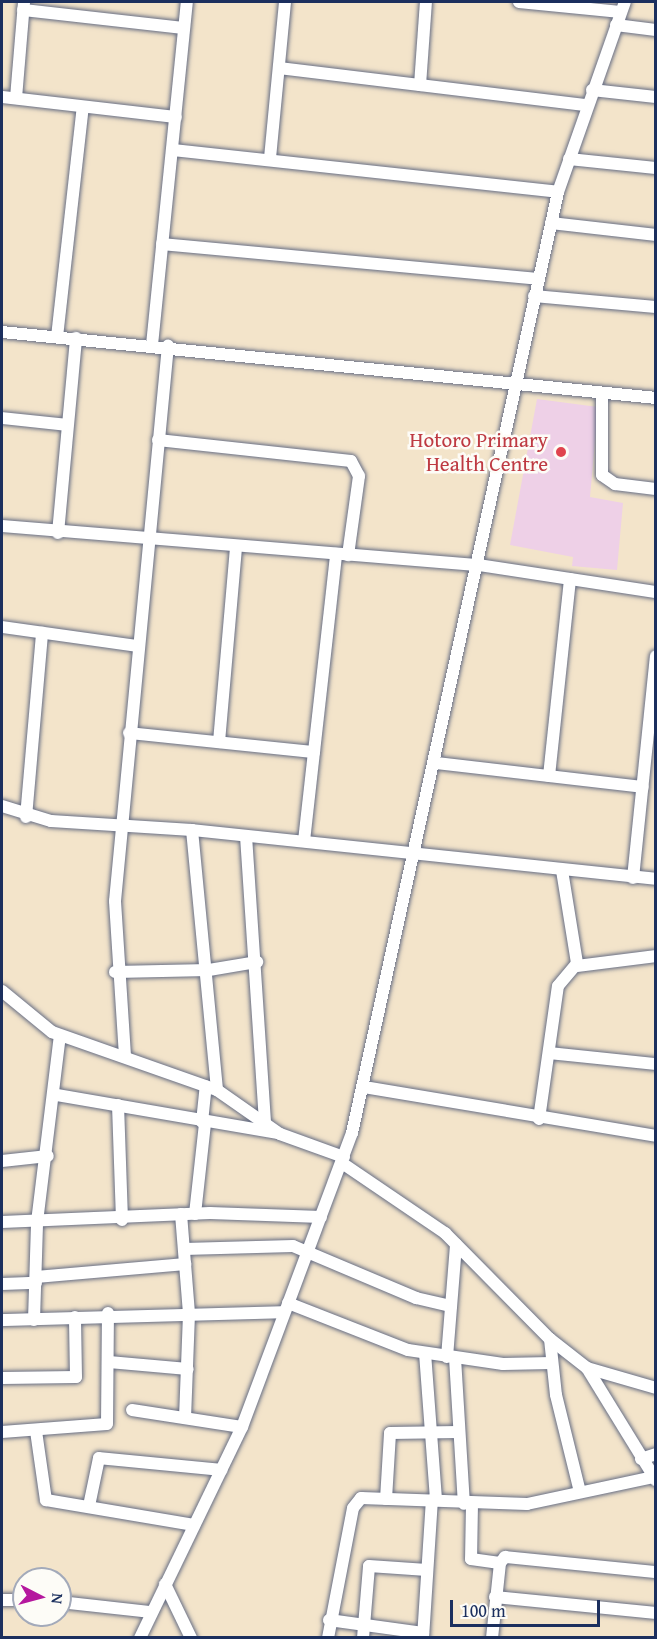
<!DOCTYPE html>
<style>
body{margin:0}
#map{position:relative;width:657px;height:1639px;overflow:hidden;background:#f3e4ca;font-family:"Gentium Book Plus",serif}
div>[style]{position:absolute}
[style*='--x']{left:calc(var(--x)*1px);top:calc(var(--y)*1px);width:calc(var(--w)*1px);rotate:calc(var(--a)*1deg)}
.built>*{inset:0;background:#eed0e7}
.roads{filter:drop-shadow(0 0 2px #676e84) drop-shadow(0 0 2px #676e84)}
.street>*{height:12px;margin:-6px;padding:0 6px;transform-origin:6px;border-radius:6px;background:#fff}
.dots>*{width:16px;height:16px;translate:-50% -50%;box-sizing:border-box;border:3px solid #fdfcf7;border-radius:50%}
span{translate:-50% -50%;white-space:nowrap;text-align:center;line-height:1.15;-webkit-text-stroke:5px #fdfcf7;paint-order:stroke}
.health-label{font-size:21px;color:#be3a42}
.right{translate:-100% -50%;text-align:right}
.frame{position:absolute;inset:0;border:3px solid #1b2f5e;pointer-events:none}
.north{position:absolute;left:12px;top:1567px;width:60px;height:60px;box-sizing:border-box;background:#fdfcf7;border:2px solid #a3aaba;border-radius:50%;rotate:96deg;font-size:16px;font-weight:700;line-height:24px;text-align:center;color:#1b2f5e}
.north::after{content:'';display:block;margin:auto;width:21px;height:27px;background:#b5179e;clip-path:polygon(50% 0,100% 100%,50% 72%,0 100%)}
.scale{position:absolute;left:450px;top:1600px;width:150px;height:27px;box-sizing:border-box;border:3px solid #1b2f5e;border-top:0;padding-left:8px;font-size:18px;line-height:21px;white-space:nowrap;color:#1b2f5e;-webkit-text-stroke:4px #fdfcf7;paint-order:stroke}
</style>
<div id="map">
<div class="built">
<i style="clip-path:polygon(537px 399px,598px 407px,590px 497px,623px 503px,617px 570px,572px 566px,573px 557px,510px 545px)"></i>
</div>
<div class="roads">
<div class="street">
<i style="--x:519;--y:2;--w:102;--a:5.6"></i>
<i style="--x:23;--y:10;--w:162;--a:6.4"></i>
<i style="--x:616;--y:25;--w:40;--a:7.1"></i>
<i style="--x:279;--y:68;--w:310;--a:6.9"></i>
<i style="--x:420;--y:85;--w:83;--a:-85.9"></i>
<i style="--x:592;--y:90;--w:64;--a:6.2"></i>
<i style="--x:2;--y:97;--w:175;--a:6.6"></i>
<i style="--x:16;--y:98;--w:96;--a:-85.2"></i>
<i style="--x:173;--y:150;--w:387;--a:6.2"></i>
<i style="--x:270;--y:158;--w:157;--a:-84.5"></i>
<i style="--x:569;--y:159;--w:87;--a:5.9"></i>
<i style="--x:551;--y:223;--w:106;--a:6.5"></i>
<i style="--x:162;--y:244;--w:377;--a:5.3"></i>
<i style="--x:534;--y:296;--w:122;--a:5.2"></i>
<i style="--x:2;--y:332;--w:657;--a:5.76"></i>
<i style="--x:57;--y:337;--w:231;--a:-83.6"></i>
<i style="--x:152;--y:345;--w:345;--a:-84.2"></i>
<i style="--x:602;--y:394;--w:81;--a:90"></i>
<i style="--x:602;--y:475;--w:16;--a:35"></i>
<i style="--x:615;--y:484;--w:41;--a:7"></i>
<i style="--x:2;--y:418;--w:65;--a:6.1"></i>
<i style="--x:158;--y:440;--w:194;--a:6.2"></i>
<i style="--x:351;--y:461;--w:17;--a:62"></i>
<i style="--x:359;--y:476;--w:80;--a:97.9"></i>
<i style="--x:2;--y:526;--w:479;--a:4.7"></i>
<i style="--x:479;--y:565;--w:179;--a:8.7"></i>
<i style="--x:58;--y:533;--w:196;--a:-84.7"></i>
<i style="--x:2;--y:627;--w:137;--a:8"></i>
<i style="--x:129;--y:733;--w:186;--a:5.9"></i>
<i style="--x:219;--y:742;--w:196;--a:-85"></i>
<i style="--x:436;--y:763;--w:208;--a:6.6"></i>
<i style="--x:549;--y:776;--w:198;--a:-83.9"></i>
<i style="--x:2;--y:806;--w:51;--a:17"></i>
<i style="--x:51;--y:821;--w:141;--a:3.7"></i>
<i style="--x:192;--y:830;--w:467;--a:6"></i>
<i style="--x:26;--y:817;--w:185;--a:-85"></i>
<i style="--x:192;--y:830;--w:261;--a:84.5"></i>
<i style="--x:246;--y:836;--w:287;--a:86.2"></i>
<i style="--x:304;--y:841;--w:289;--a:-83.6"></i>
<i style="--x:633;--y:878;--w:223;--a:-84.1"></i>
<i style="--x:577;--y:966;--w:80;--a:-7.2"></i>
<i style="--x:115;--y:972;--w:94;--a:-1.2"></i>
<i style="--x:209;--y:970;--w:49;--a:-9.5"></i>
<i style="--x:2;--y:991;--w:65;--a:39.4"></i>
<i style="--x:52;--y:1032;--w:175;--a:19.4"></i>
<i style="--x:217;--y:1090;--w:77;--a:34.9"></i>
<i style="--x:280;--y:1134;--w:68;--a:19.8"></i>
<i style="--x:549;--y:1053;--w:108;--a:5.9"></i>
<i style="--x:125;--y:1056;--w:155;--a:-93.7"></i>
<i style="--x:115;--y:901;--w:558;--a:-84.55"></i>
<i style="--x:364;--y:1087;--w:296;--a:9.5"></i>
<i style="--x:57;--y:1095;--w:223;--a:9.8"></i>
<i style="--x:118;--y:1105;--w:115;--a:88"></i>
<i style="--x:539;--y:1119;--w:134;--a:-81.9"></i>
<i style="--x:558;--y:986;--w:30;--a:-50"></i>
<i style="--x:577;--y:963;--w:94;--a:-99.2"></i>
<i style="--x:202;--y:1122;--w:36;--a:-84"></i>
<i style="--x:2;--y:1161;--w:46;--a:-6.2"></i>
<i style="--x:342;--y:1163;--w:125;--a:34.2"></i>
<i style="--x:445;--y:1233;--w:149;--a:45.3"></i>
<i style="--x:550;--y:1339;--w:47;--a:38.1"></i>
<i style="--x:587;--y:1368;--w:132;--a:58.4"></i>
<i style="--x:181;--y:1214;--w:100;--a:85.4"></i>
<i style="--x:189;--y:1314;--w:103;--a:92.2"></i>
<i style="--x:195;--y:1214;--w:92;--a:-83.7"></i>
<i style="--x:2;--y:1222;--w:208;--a:-2.5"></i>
<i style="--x:210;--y:1213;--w:111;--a:2.1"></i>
<i style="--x:184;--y:1249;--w:109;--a:-1.6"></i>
<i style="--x:293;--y:1246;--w:134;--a:22.9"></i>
<i style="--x:416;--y:1298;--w:36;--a:13"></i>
<i style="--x:36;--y:1277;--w:150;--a:-5"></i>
<i style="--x:2;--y:1284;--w:34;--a:-2"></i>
<i style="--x:288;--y:1303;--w:129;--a:21.4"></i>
<i style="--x:408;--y:1350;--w:96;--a:8.4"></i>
<i style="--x:503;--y:1364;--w:48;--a:-1.2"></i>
<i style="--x:2;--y:1320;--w:282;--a:-1.6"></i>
<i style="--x:34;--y:1320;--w:98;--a:-88.2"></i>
<i style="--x:37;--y:1222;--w:187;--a:-83"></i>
<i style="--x:550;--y:1339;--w:56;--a:83.9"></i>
<i style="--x:556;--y:1395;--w:100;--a:76.1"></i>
<i style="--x:425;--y:1353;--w:148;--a:85.7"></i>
<i style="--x:447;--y:1357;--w:113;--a:-85.4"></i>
<i style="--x:455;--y:1358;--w:146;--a:86.5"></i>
<i style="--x:109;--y:1362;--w:79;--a:5.1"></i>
<i style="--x:587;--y:1368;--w:72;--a:16.2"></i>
<i style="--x:2;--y:1378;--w:74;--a:-0.8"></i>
<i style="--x:76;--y:1377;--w:60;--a:-91"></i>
<i style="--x:132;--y:1410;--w:111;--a:8.8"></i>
<i style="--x:36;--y:1431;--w:70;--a:81.8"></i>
<i style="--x:46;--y:1500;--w:150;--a:9.6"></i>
<i style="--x:2;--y:1432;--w:105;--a:-4.4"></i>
<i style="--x:107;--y:1424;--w:111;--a:-89.5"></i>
<i style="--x:641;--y:1459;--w:16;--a:-18"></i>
<i style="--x:386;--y:1499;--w:66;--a:-86.5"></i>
<i style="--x:390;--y:1433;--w:68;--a:-0.8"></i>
<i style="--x:472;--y:1504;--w:55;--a:91"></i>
<i style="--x:471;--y:1559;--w:29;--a:8"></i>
<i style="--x:89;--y:1506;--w:49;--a:-78.2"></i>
<i style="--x:99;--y:1458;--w:123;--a:5.6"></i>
<i style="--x:165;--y:1584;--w:60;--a:64.3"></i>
<i style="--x:495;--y:1597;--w:162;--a:5.7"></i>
<i style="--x:2;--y:1600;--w:22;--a:0"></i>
<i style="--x:60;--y:1602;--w:92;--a:6.3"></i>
<i style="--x:329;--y:1620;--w:95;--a:7.9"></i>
<i style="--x:140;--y:1638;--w:234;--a:-64.2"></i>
<i style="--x:242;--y:1427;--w:314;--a:-69.5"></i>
<i style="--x:352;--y:1133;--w:963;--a:-77.65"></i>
<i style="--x:558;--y:192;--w:201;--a:-70.6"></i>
<i style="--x:328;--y:1638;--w:132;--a:-79.1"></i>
<i style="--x:353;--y:1508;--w:13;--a:-51"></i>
<i style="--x:361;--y:1498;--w:166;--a:2.1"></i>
<i style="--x:527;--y:1504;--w:130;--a:-12"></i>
<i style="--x:363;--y:1638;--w:72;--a:-85.2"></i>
<i style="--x:369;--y:1566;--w:58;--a:3.9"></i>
<i style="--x:423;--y:1638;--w:138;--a:-86.3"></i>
<i style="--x:492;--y:1638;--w:75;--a:-83.9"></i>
<i style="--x:500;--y:1563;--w:8;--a:-50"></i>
<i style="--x:505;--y:1557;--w:152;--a:5.7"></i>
</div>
</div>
<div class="dots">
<i style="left:561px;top:452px;background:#e0444e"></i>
</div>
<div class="health-label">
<span class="right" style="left:548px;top:452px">Hotoro Primary<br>Health Centre</span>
</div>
<div class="frame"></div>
<div class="north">N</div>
<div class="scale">100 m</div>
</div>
